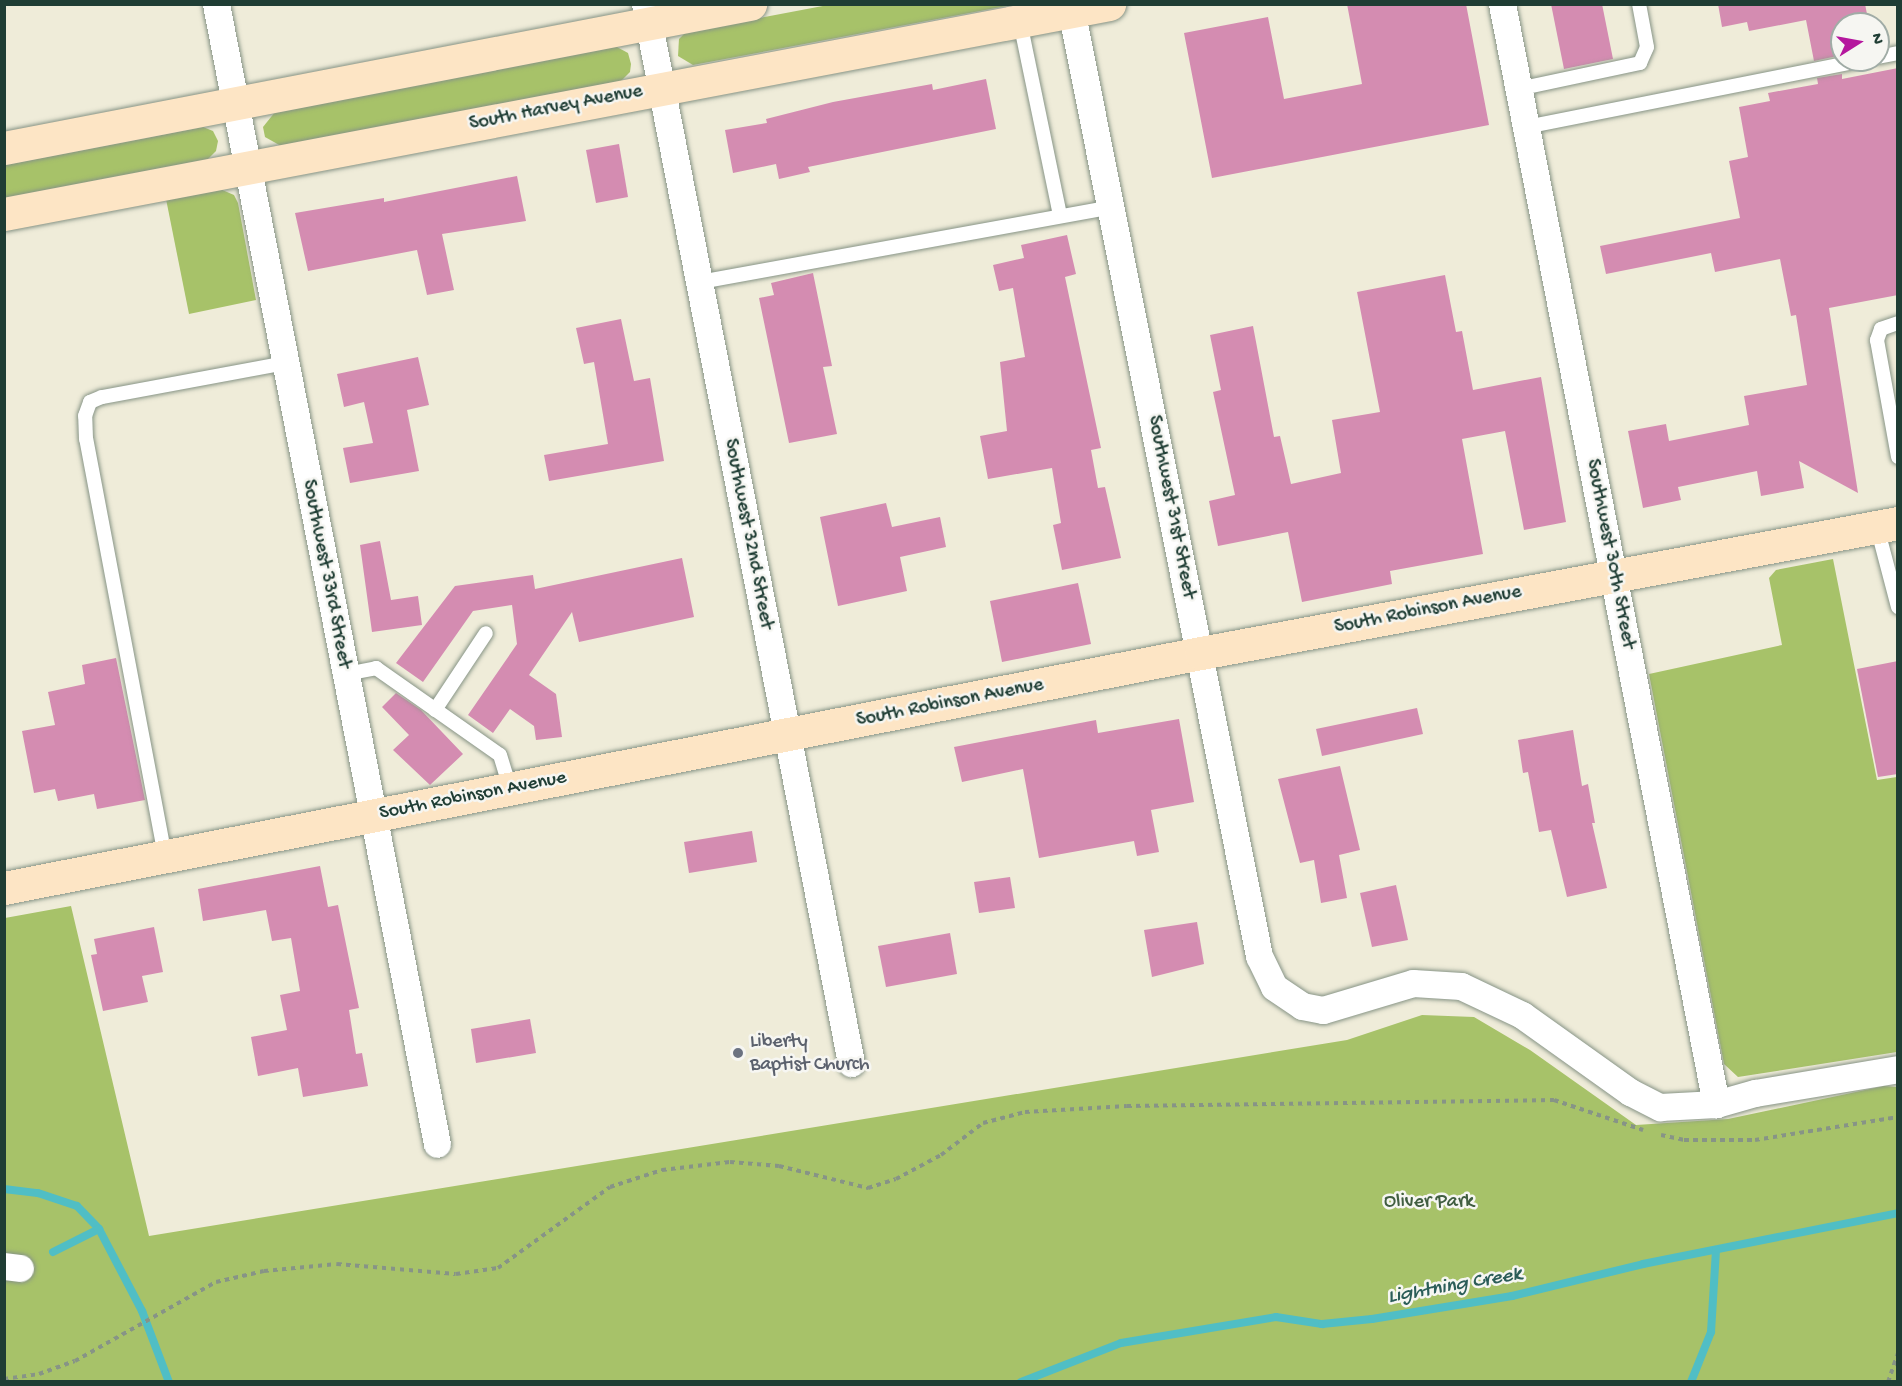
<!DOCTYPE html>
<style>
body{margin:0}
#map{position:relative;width:1902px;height:1386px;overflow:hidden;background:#efecd9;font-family:"Gochi Hand",sans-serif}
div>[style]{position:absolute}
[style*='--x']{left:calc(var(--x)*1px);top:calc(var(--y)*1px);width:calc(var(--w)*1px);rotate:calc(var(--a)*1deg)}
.green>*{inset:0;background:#a7c269}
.stream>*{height:8px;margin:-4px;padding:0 4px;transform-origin:4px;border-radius:4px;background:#50bec5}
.building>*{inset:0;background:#d48cb1}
.path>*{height:4px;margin-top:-2px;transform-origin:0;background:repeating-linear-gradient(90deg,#879486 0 4.5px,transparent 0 9px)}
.roads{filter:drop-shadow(0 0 2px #879486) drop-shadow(0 0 2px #879486)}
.lane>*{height:14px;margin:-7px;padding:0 7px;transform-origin:7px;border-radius:7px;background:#fff}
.street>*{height:27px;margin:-13.5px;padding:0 13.5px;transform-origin:13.5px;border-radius:13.5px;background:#fff}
.secondary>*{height:33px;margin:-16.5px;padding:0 16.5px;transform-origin:16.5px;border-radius:16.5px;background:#fde5c5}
.dots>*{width:16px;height:16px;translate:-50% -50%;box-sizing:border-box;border:3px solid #f6f6f2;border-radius:50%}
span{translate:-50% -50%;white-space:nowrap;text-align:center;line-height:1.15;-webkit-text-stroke:5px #f6f6f2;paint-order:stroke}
.street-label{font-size:20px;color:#1f3d34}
.worship-label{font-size:20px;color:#5b616d}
.left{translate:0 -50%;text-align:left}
.park-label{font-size:20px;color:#415e41}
.water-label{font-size:21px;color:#2b5d58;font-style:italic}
.frame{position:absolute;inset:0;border:6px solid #1f3d34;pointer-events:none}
.north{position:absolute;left:1830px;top:12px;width:60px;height:60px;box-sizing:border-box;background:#f6f6f2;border:2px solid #a0aca6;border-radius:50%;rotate:79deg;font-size:16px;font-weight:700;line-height:24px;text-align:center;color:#1f3d34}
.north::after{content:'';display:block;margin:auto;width:21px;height:27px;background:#b5179e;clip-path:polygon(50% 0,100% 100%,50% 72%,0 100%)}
</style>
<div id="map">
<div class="green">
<i style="clip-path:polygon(828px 5px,1012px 5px,693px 65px,678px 56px,679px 39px,686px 32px)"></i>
<i style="clip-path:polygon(615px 46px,628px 53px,631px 64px,630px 72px,621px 81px,281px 146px,265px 137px,263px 127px,275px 112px)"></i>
<i style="clip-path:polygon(203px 127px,213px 131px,218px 141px,216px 151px,206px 161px,5px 199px,5px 165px)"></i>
<i style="clip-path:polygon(220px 189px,234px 195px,238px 203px,256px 300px,189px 314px,166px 199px)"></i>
<i style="clip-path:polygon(1833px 559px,1877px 780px,1897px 777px,1897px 1052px,1738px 1077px,1724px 1064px,1649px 674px,1782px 645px,1769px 578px,1776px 570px)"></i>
<i style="clip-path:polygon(71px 906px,149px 1236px,1347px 1040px,1422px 1015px,1474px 1017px,1530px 1050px,1636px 1125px,1728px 1119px,1884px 1086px,1897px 1087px,1897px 1381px,5px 1382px,5px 918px)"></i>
</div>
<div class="stream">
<i style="--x:4;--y:1189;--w:34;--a:7"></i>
<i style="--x:38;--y:1193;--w:41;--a:18.4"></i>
<i style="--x:77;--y:1206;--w:32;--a:46"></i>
<i style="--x:99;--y:1229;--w:93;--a:62.3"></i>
<i style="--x:142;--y:1311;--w:76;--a:69.2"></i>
<i style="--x:53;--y:1252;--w:51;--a:-26.6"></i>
<i style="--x:1021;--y:1382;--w:107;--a:-21.3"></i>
<i style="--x:1121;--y:1343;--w:157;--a:-9.5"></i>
<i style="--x:1276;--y:1317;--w:47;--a:8.7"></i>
<i style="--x:1322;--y:1324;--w:50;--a:-5.7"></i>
<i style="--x:1372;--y:1319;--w:142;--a:-9.3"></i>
<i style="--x:1512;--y:1296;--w:135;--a:-13.7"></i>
<i style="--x:1643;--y:1264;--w:260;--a:-11.3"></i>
<i style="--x:1691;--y:1382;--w:54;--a:-68.2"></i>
<i style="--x:1711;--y:1332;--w:82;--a:-86.5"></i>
</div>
<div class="building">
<i style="clip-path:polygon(1347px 4px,1466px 4px,1489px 125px,1212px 178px,1184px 33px,1268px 17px,1284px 99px,1362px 84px)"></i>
<i style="clip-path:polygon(1551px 4px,1602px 4px,1613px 59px,1564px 69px)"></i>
<i style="clip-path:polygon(1718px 4px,1865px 4px,1869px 24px,1842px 24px,1842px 55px,1814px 61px,1806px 20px,1749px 31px,1747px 22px,1722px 27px)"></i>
<i style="clip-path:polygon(1898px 68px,1898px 295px,1829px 308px,1858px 493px,1799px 461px,1804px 488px,1761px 496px,1757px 471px,1678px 487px,1681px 500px,1643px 508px,1628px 431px,1666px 424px,1669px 441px,1749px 425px,1744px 396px,1807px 385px,1796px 315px,1791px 316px,1780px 259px,1715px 272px,1711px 253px,1606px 274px,1600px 246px,1740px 218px,1729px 161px,1748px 157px,1739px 107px,1770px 101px,1768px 93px,1818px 84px,1817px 78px,1842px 74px,1842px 79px)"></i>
<i style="clip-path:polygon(986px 79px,996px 129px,808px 167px,810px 172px,779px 179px,776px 164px,733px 173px,725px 130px,767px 123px,766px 119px,833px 102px,932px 84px,933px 90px)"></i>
<i style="clip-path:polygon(619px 144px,628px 197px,596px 203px,586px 150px)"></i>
<i style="clip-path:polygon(517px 176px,526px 221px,442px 234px,454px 290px,427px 295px,417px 250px,308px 271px,295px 213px,384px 198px,384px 202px)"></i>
<i style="clip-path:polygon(1067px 235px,1076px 274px,1065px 277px,1101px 448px,1091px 450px,1098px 488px,1105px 487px,1121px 558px,1062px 570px,1053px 525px,1061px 523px,1052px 468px,988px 479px,980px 436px,1007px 431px,1000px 362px,1025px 357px,1013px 288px,999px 291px,993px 265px,1024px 258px,1021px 245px)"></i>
<i style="clip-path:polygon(813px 273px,832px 366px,823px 367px,837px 434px,789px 443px,759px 298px,774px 295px,771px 283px)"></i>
<i style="clip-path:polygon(1445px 275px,1456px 332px,1462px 331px,1473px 390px,1541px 377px,1566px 522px,1524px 530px,1505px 431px,1462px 439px,1483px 554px,1390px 571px,1392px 584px,1302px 602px,1288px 532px,1218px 546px,1209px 501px,1235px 495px,1213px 392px,1221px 390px,1210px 335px,1253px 326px,1274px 437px,1280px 436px,1291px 484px,1341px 473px,1332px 420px,1380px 412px,1357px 292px)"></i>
<i style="clip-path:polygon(621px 319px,634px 381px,650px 378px,664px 461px,549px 481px,544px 455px,608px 444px,594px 362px,584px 364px,576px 328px)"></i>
<i style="clip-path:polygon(418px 357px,429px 405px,407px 410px,419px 471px,350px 483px,343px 448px,373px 443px,364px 402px,344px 407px,337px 374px)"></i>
<i style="clip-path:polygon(886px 503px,892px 527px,940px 517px,946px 547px,900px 557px,907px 591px,838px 606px,820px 517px)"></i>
<i style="clip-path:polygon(380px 541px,391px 600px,418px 596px,422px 625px,372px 632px,360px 545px)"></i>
<i style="clip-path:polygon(682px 558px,694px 617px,579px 642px,572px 612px,529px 675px,556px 694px,562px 737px,536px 740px,534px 726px,510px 709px,493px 733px,468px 715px,517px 644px,512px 605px,473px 611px,423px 682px,396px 663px,455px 586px,533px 575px,535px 589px)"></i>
<i style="clip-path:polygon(1078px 583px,1091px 644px,1002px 662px,990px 601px)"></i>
<i style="clip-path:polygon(116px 658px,145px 800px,97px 809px,94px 794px,58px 801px,55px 789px,34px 793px,22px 731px,55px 725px,48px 692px,85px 684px,82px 665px)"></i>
<i style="clip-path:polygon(1898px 661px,1898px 774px,1878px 777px,1857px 669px)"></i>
<i style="clip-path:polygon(396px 693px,421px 710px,463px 754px,430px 785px,393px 750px,409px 735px,382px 707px)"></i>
<i style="clip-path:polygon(1417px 708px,1423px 734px,1322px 756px,1316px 729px)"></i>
<i style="clip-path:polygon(1179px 719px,1194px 802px,1151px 810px,1159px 852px,1137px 856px,1134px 841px,1039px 858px,1023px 769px,962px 782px,954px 747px,1096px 720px,1098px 733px)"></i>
<i style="clip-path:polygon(1573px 730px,1582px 786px,1588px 784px,1595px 823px,1592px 823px,1607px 888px,1567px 897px,1551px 830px,1539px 832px,1528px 772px,1523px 773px,1518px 740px)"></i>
<i style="clip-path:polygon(1340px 766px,1360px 850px,1339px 855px,1347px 898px,1321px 903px,1314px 860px,1300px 863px,1278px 779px)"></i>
<i style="clip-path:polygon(752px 831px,757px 862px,689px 873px,684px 842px)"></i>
<i style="clip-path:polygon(320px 866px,328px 907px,338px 905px,359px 1008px,349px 1010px,356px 1054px,362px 1053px,368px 1086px,303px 1097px,298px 1068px,258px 1076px,251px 1037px,287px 1030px,280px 995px,300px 991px,291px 938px,272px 941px,266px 910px,203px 921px,198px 889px)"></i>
<i style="clip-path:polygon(1010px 877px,1015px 908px,979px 913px,974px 882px)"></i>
<i style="clip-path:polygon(1396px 885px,1408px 940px,1372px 947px,1360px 893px)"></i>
<i style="clip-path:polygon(1197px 922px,1204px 964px,1152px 977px,1144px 930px)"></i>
<i style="clip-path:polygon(154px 927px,163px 972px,142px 976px,148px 1002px,103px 1011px,91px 955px,97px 954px,94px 939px)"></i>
<i style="clip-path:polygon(950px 933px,957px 974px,886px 987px,878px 946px)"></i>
<i style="clip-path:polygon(530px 1019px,536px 1053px,476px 1063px,471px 1029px)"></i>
</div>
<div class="path">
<i style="--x:1661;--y:1135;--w:24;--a:12"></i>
<i style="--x:1684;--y:1140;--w:71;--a:0"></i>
<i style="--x:1755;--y:1140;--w:145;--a:-9.1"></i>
<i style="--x:4;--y:1379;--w:35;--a:-8"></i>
<i style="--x:39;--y:1374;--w:38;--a:-20"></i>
<i style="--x:75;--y:1361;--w:162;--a:-29.3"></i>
<i style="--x:216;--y:1282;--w:49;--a:-12.9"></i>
<i style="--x:264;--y:1271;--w:73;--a:-5.5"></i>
<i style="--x:337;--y:1264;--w:119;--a:4.8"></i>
<i style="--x:456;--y:1274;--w:42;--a:-8.1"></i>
<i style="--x:498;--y:1268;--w:138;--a:-35.9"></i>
<i style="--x:610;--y:1187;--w:55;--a:-18.1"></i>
<i style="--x:662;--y:1170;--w:68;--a:-6.7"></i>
<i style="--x:730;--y:1162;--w:49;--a:4.7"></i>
<i style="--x:779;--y:1166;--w:92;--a:13.9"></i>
<i style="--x:868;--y:1188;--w:29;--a:-18"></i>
<i style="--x:896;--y:1179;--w:51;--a:-28.1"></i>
<i style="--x:941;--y:1155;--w:53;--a:-37.3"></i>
<i style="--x:983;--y:1123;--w:43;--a:-14.7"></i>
<i style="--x:1025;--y:1112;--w:102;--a:-3.4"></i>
<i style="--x:1127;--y:1106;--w:427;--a:-0.8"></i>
<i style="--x:1554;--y:1100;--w:94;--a:18.6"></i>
<i style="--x:1888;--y:1382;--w:31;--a:-71"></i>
</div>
<div class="roads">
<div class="lane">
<i style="--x:1020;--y:22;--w:198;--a:78.3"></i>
<i style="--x:1878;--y:57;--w:20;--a:-11"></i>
<i style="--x:1518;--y:89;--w:125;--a:-12"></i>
<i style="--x:1640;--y:63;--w:17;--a:-66"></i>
<i style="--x:1647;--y:47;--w:44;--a:-100.5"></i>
<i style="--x:1526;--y:127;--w:345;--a:-11.2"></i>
<i style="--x:700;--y:282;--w:418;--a:-10.3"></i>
<i style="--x:1898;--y:323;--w:18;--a:161"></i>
<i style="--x:1881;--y:329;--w:12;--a:110"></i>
<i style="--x:1877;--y:340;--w:119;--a:79.8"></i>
<i style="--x:1877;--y:527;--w:83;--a:75.3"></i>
<i style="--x:346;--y:674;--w:31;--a:-11"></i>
<i style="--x:376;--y:668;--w:151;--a:35.1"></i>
<i style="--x:500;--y:755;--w:34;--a:73"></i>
<i style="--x:435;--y:710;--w:92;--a:-56.5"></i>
<i style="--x:165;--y:856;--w:424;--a:-100.7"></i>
<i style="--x:86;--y:439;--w:23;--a:-92"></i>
<i style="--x:85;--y:416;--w:15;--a:-70"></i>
<i style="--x:90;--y:402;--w:13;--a:-23"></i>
<i style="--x:102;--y:397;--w:186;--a:-10.5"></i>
</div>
<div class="street">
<i style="--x:216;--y:4;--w:1161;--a:79.03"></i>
<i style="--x:645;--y:4;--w:1079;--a:78.99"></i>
<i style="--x:1070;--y:4;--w:971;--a:78.77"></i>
<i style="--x:1259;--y:956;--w:34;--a:64"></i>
<i style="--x:1274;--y:987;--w:34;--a:34"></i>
<i style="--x:1302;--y:1006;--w:21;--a:11"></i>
<i style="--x:1323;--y:1010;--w:94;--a:-16.7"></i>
<i style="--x:1413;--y:983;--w:48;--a:3.6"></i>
<i style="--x:1461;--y:986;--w:68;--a:25.4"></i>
<i style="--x:1522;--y:1015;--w:133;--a:35.5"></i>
<i style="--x:1630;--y:1092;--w:34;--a:27"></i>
<i style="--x:1660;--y:1107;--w:56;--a:-3.1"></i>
<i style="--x:1716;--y:1104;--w:41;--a:-15.8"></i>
<i style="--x:1755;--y:1093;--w:145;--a:-9.5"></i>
<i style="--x:1502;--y:4;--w:1121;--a:78.99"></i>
<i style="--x:4;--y:1266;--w:16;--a:7"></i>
</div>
<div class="secondary">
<i style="--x:4;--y:148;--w:760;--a:-10.93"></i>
<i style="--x:4;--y:214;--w:1125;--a:-10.76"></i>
<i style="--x:4;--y:888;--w:1220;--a:-11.11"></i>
<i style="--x:1201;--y:653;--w:709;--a:-10.57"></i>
</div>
</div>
<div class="dots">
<i style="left:738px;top:1053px;background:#6b7280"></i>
</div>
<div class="street-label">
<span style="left:556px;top:108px;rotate:-11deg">South Harvey Avenue</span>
<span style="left:1171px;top:507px;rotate:79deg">Southwest 31st Street</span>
<span style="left:748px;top:534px;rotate:79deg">Southwest 32nd Street</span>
<span style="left:1610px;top:554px;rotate:79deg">Southwest 30th Street</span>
<span style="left:326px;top:574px;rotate:79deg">Southwest 33rd Street</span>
<span style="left:1428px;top:610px;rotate:-11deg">South Robinson Avenue</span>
<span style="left:950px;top:703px;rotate:-11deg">South Robinson Avenue</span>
<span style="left:473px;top:796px;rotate:-11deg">South Robinson Avenue</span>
</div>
<div class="worship-label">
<span class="left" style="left:750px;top:1054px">Liberty<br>Baptist Church</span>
</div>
<div class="park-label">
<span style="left:1429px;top:1202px">Oliver Park</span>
</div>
<div class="water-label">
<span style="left:1455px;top:1287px;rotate:-10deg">Lightning Creek</span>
</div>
<div class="frame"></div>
<div class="north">N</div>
</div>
